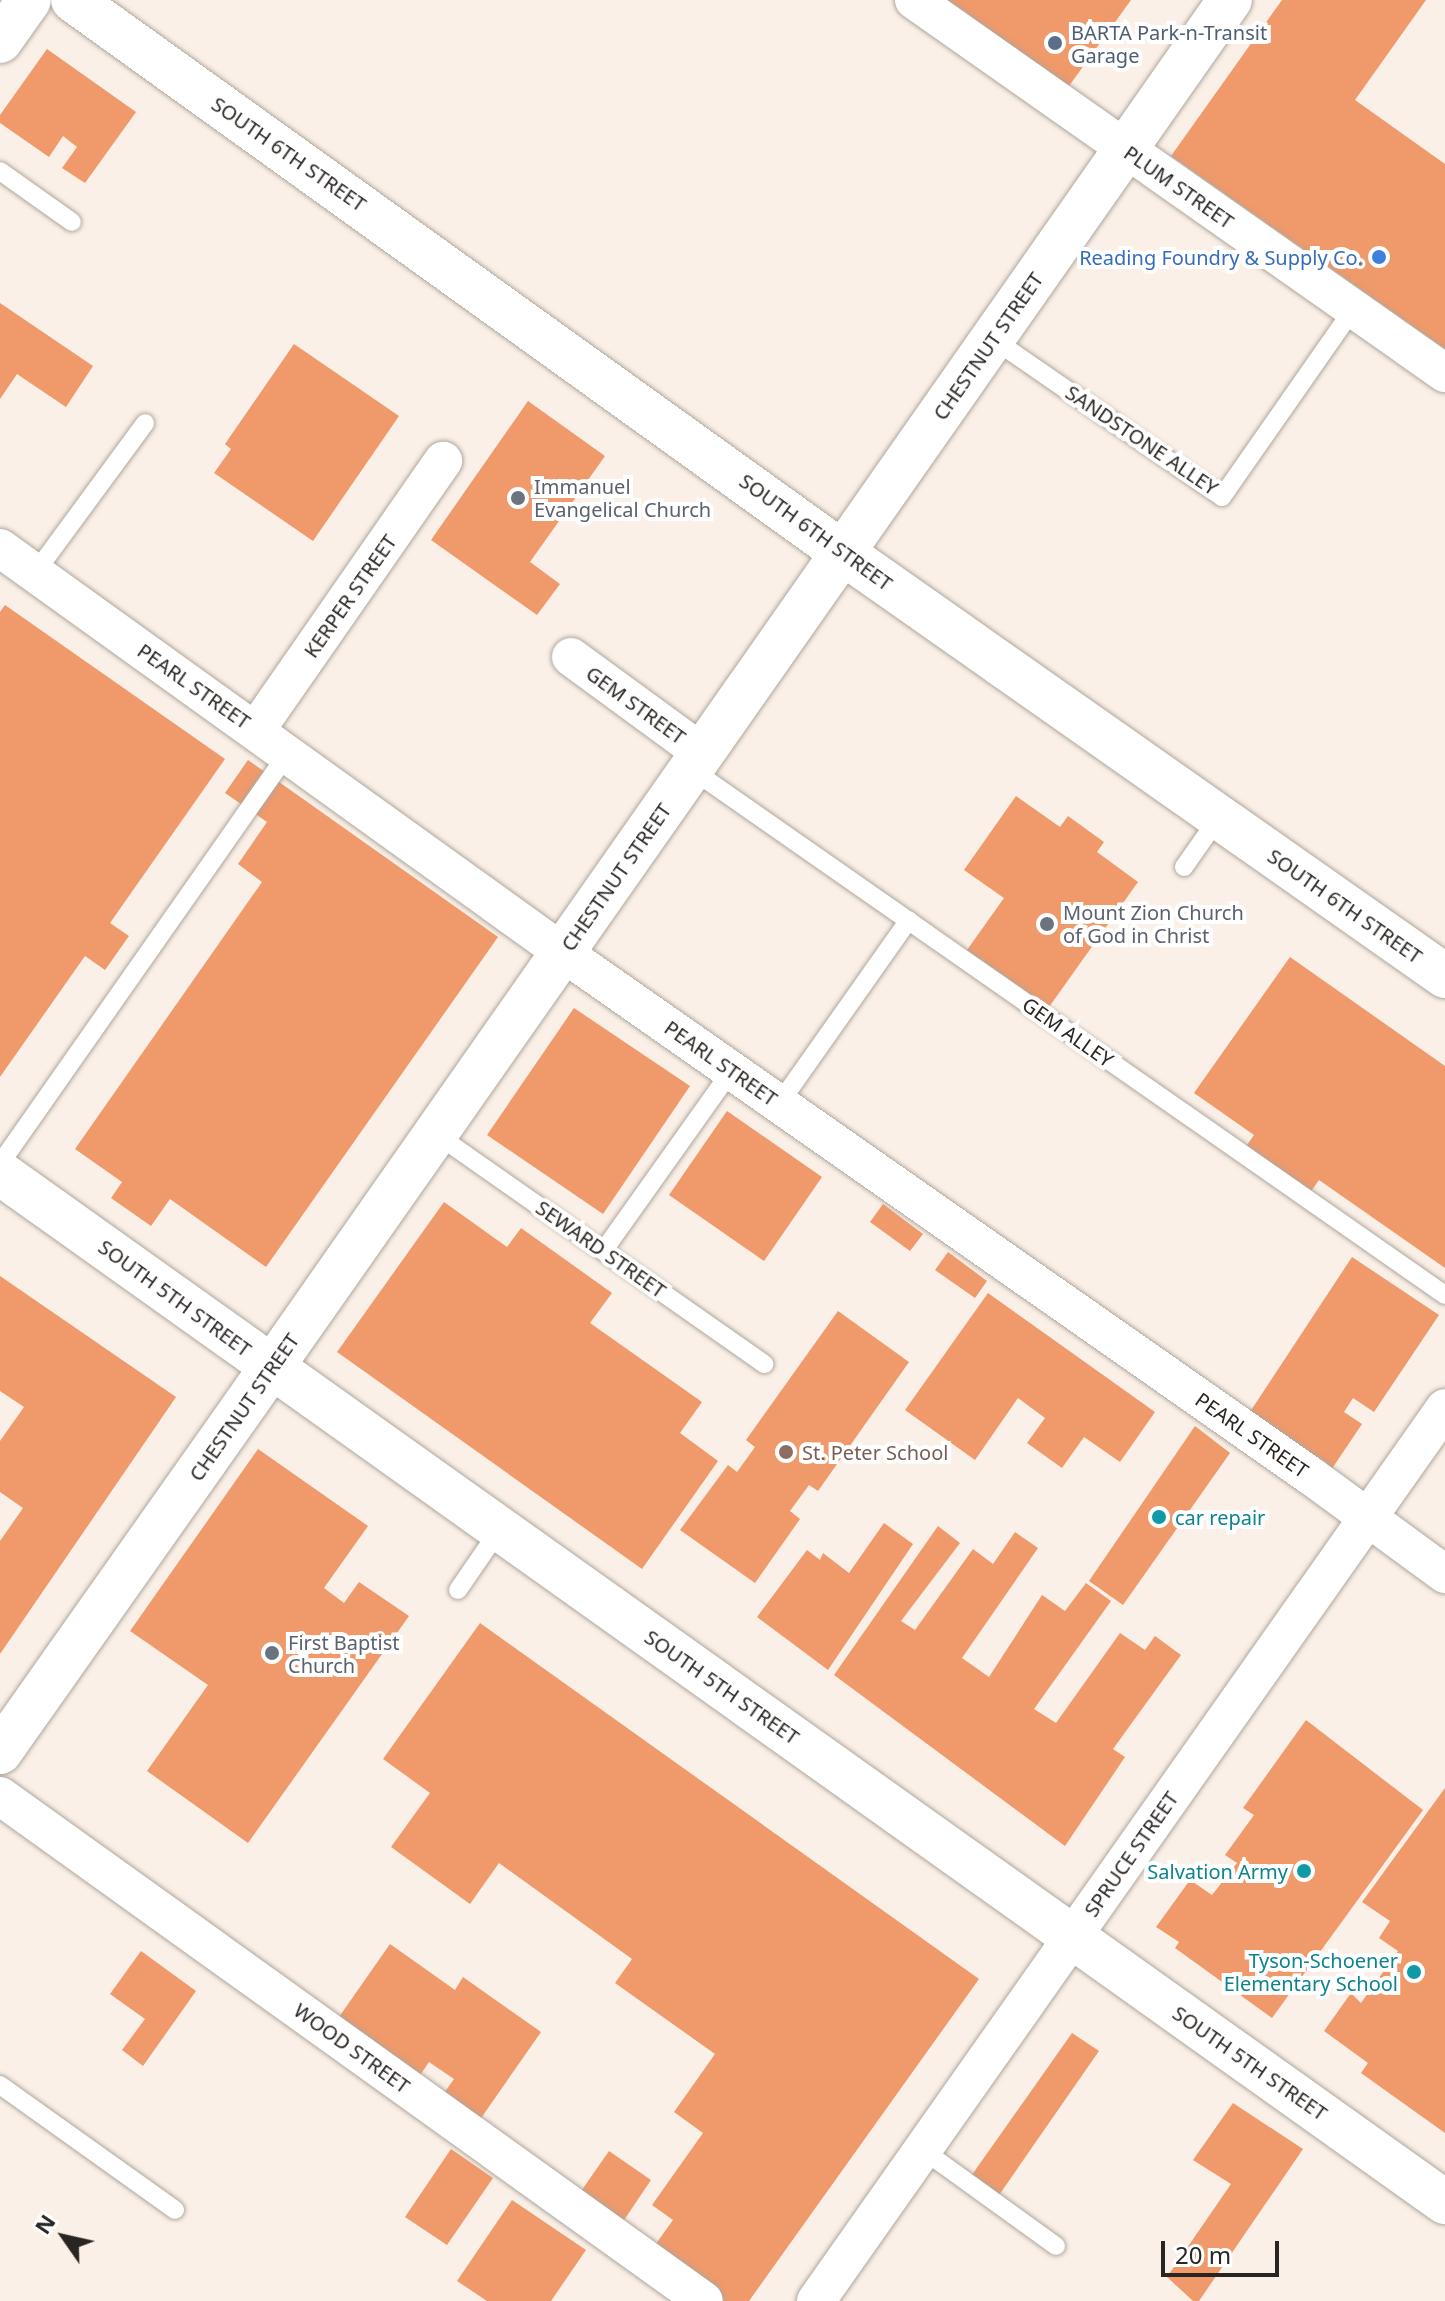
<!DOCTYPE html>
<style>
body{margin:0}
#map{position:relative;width:1445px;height:2301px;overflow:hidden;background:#faf0e7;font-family:"Noto Sans",sans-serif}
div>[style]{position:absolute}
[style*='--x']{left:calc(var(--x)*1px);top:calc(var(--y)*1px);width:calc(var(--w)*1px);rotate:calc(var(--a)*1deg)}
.building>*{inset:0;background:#f0996a}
.roads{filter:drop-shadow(0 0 2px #afa69d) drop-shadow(0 0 2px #afa69d)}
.service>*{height:18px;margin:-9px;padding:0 9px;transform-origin:9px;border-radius:9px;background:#fff}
.minor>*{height:38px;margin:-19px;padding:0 19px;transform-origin:19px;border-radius:19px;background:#fff}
.tertiary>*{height:44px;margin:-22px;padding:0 22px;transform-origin:22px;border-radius:22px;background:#fff}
.primary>*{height:44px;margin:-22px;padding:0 22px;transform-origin:22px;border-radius:22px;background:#fff}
.dots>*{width:22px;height:22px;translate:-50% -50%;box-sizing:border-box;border:4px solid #fff;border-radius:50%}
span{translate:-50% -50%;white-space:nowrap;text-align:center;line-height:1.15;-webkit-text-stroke:8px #fff;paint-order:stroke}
.service-label{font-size:20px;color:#4e5e75}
.left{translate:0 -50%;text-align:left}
.street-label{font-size:20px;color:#292522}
.shop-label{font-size:20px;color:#366cbe}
.right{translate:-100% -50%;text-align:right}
.worship-label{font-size:20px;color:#5b616d}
.education-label{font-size:20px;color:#785e54}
.culture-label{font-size:20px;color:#0d838f}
.north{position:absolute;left:24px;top:2197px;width:80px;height:80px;-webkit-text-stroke:6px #fff;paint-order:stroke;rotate:304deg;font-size:22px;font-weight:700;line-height:32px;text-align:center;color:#292522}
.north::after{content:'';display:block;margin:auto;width:28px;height:36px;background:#292522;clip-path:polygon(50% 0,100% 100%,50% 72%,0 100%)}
.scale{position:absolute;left:1161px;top:2241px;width:118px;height:36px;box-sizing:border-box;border:4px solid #292522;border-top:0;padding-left:10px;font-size:24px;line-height:28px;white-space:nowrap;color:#292522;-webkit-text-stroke:6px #fff;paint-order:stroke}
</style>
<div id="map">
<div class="building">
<i style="clip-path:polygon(948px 0,1131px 0,1069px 86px)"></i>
<i style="clip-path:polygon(1282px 0,1426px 0,1355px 100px,1445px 164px,1445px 349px,1171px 156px)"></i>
<i style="clip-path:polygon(47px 49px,136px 112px,85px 183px,62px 168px,77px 147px,63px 136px,49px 157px,0 123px,0 115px)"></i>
<i style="clip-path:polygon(0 303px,93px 366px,66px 407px,17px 374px,0 399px)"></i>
<i style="clip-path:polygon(294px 344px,399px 416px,313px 541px,214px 473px,231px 449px,225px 444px)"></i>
<i style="clip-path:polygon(528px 401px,605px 456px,530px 562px,560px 584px,537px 615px,431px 540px)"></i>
<i style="clip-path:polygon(5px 605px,225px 759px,110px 923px,129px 936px,105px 970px,85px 956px,0 1077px,0 612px)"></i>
<i style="clip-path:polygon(248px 760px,498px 937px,266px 1267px,170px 1199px,151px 1226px,111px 1198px,122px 1182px,75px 1149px,262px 882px,238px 864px,267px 822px,225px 793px)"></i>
<i style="clip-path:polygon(1016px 796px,1060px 827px,1068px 816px,1104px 842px,1097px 852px,1138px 882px,1049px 1007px,967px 950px,1004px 898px,964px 870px)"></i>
<i style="clip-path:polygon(1290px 957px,1445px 1066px,1445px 1268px,1319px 1180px,1307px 1197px,1242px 1152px,1254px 1135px,1194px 1093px)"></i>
<i style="clip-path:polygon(574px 1008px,690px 1086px,603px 1214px,487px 1135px)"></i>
<i style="clip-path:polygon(727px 1111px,822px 1177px,764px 1261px,669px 1195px)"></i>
<i style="clip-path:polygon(444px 1202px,507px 1247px,521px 1228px,612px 1293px,590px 1323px,702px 1402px,680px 1433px,718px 1461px,642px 1569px,337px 1352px)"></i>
<i style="clip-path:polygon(883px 1204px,923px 1234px,910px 1251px,870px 1222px)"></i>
<i style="clip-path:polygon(948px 1252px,987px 1281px,975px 1298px,935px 1270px)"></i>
<i style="clip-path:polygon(1352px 1257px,1439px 1315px,1374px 1412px,1353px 1398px,1344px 1412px,1362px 1424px,1325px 1479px,1242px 1424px)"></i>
<i style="clip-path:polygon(0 1276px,176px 1397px,0 1654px,0 1541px,23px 1508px,0 1492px,0 1441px,24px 1407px,0 1391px)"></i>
<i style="clip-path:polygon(988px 1293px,1155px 1412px,1120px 1462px,1084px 1437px,1062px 1468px,1027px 1443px,1045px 1418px,1018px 1398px,975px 1460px,905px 1410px)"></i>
<i style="clip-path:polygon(838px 1311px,909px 1362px,818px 1491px,809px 1485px,790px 1511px,800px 1519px,755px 1583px,680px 1530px,728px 1465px,737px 1472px,755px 1447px,746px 1440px)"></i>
<i style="clip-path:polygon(1195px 1426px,1230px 1453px,1123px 1605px,1089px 1581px)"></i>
<i style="clip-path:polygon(258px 1449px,368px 1526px,324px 1588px,344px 1603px,359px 1582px,409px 1616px,248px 1843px,147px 1771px,208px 1685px,130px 1631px)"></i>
<i style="clip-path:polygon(884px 1523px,913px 1544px,828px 1670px,757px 1617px,807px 1550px,820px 1560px,823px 1553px,849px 1573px)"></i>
<i style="clip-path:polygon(938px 1526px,960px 1543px,901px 1621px,915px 1630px,973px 1549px,993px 1564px,1015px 1532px,1038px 1548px,962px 1658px,989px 1677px,1042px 1595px,1065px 1611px,1086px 1583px,1111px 1601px,1034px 1709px,1056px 1723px,1120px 1633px,1145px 1650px,1155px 1636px,1181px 1655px,1113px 1749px,1125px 1757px,1065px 1846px,834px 1675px)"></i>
<i style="clip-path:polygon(480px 1623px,979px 1979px,749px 2301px,718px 2301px,650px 2252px,673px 2220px,652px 2205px,703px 2133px,674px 2112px,715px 2054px,615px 1983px,632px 1959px,499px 1863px,470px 1904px,391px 1847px,430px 1793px,383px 1759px)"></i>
<i style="clip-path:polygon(1306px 1720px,1423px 1810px,1272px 2018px,1175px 1948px,1179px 1942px,1156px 1927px,1190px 1880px,1212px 1895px,1237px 1863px,1225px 1855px,1254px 1815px,1243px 1808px)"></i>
<i style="clip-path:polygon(1445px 1788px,1445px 2133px,1361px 2073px,1368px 2063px,1324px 2031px,1351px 1993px,1361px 2003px,1398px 1951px,1379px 1938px,1390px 1921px,1362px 1902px)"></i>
<i style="clip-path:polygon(390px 1944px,455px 1990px,463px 1977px,541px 2032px,479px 2121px,442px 2096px,454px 2079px,429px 2062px,414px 2084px,332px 2027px)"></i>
<i style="clip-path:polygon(141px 1951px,196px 1991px,143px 2066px,122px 2050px,145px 2019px,110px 1994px)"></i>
<i style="clip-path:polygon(1072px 2033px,1099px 2051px,997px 2198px,969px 2179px)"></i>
<i style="clip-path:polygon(1233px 2103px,1303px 2149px,1199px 2301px,1193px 2301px,1167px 2277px,1231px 2184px,1193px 2160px)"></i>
<i style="clip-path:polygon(451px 2149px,493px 2178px,447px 2245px,405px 2217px)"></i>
<i style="clip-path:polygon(609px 2151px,651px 2180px,620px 2226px,577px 2197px)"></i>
<i style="clip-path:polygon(512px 2200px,586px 2250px,551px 2301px,487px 2301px,457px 2281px)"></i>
</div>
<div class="roads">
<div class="service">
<i style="--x:0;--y:171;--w:88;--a:35.3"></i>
<i style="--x:993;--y:339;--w:278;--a:34.6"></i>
<i style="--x:1222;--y:497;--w:231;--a:-55.1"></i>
<i style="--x:35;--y:573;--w:186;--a:-53.7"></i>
<i style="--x:691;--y:769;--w:919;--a:34.9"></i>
<i style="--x:1184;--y:867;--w:61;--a:-55"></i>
<i style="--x:779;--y:1104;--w:225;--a:-54.8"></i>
<i style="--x:436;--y:1134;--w:401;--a:35"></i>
<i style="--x:0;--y:1164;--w:502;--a:-54.98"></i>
<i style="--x:604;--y:1250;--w:221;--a:-54.6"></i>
<i style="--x:458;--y:1590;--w:74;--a:-55.5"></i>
<i style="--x:0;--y:2085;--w:215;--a:35.5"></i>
<i style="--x:923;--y:2150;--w:164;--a:35.8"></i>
</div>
<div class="minor">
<i style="--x:914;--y:0;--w:649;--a:35.09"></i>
<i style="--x:0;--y:548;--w:692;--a:35.71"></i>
<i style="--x:562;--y:952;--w:914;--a:34.98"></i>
<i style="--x:1311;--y:1476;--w:166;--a:36.2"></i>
<i style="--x:571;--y:657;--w:162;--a:36.2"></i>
<i style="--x:256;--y:730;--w:328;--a:-55.2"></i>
<i style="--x:0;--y:1796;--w:866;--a:35.65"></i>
<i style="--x:816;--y:2301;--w:1092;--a:-54.84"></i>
</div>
<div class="tertiary">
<i style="--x:73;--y:0;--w:948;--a:35.69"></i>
<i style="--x:843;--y:553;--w:736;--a:35.09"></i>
<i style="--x:272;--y:1367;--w:1669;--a:-54.98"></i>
</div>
<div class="primary">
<i style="--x:0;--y:41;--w:50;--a:-54.7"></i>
<i style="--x:0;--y:1173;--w:1774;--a:35.46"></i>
<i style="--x:0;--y:1752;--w:471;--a:-54.8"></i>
</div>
</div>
<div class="dots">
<i style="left:1055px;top:43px;background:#5c6f8a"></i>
<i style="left:1379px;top:257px;background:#3f7fe0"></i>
<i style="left:518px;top:498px;background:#6b7280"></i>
<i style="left:1047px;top:924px;background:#6b7280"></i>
<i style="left:786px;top:1452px;background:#8d6e63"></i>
<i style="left:1159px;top:1517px;background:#0f9aa8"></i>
<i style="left:272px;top:1653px;background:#6b7280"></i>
<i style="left:1304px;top:1871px;background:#0f9aa8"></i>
<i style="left:1414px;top:1972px;background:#0f9aa8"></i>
</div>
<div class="service-label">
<span class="left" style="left:1071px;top:44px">BARTA Park-n-Transit<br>Garage</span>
</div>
<div class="street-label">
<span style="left:289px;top:154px;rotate:35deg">SOUTH 6TH STREET</span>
<span style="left:1179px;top:187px;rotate:35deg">PLUM STREET</span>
<span style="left:988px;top:346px;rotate:-55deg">CHESTNUT STREET</span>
<span style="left:1142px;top:440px;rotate:34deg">SANDSTONE ALLEY</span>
<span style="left:816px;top:532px;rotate:36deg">SOUTH 6TH STREET</span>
<span style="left:350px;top:596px;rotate:-55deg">KERPER STREET</span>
<span style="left:194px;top:686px;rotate:35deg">PEARL STREET</span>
<span style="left:636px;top:705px;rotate:36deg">GEM STREET</span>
<span style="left:616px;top:877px;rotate:-55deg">CHESTNUT STREET</span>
<span style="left:1345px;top:906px;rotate:35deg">SOUTH 6TH STREET</span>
<span style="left:1068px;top:1032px;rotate:35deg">GEM ALLEY</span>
<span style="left:721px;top:1063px;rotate:35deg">PEARL STREET</span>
<span style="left:601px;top:1249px;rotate:35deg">SEWARD STREET</span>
<span style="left:175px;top:1298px;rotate:36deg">SOUTH 5TH STREET</span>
<span style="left:244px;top:1407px;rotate:-55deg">CHESTNUT STREET</span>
<span style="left:1252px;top:1435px;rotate:35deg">PEARL STREET</span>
<span style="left:722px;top:1687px;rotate:35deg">SOUTH 5TH STREET</span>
<span style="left:1131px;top:1854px;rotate:-55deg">SPRUCE STREET</span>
<span style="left:352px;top:2048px;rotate:36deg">WOOD STREET</span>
<span style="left:1250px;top:2063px;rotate:35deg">SOUTH 5TH STREET</span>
</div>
<div class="shop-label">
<span class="right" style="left:1363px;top:257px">Reading Foundry &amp; Supply Co.</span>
</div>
<div class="worship-label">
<span class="left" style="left:534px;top:498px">Immanuel<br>Evangelical Church</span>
<span class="left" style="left:1063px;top:924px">Mount Zion Church<br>of God in Christ</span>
<span class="left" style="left:288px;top:1654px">First Baptist<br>Church</span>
</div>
<div class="education-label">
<span class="left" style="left:802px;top:1452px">St. Peter School</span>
</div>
<div class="culture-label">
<span class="left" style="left:1175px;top:1517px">car repair</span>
<span class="right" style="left:1288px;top:1871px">Salvation Army</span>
<span class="right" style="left:1398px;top:1972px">Tyson-Schoener<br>Elementary School</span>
</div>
<div class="north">N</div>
<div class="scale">20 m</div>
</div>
